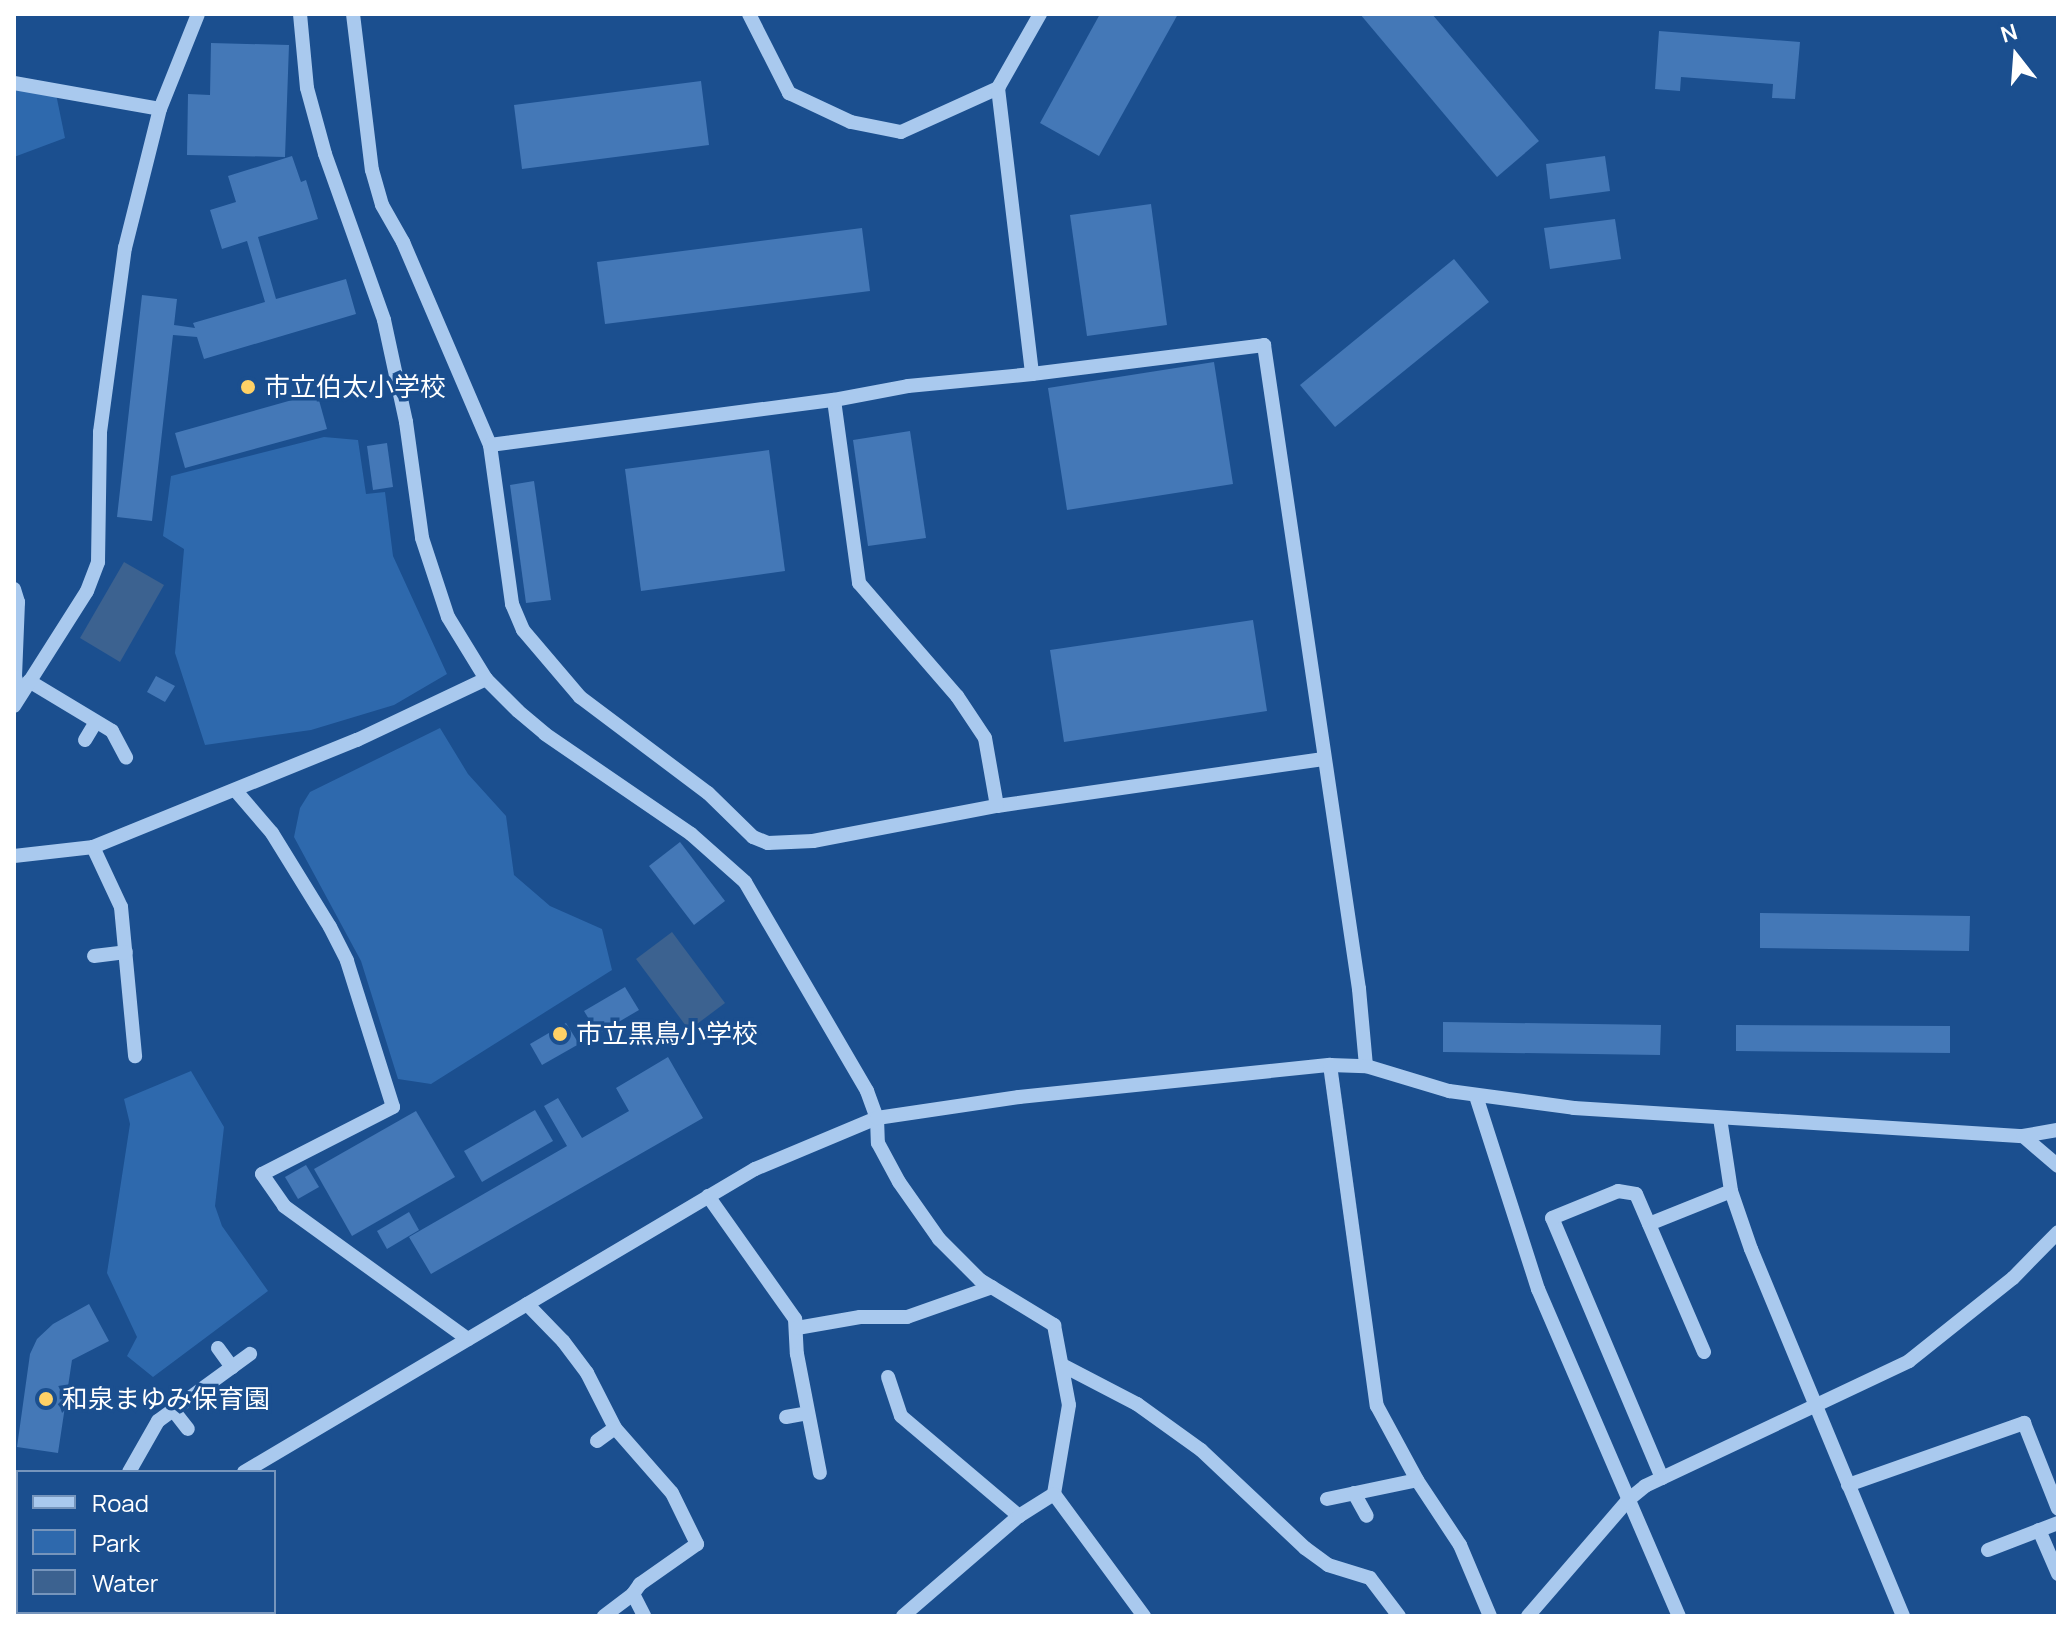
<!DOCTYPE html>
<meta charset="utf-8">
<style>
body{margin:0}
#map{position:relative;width:2072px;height:1630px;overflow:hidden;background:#1b4f8f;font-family:Manrope,"Noto Sans JP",sans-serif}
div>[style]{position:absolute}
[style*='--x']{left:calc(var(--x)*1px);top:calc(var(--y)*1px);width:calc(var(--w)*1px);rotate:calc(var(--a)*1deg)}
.green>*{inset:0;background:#2e69ad}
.water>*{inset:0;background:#3c6290}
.building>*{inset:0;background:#4478b7}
.minor>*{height:14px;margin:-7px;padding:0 7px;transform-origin:7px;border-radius:7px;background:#a9c9ee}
.dots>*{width:22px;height:22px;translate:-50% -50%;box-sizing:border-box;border:4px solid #1b4f8f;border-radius:50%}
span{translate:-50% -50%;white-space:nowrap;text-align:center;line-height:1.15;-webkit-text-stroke:7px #1b4f8f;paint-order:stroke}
.poi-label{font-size:26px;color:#fff}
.left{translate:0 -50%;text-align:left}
.frame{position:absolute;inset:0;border:16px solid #fff;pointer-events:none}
.legend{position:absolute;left:16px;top:1470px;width:260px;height:144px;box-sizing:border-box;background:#1b4f8f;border:2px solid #7695bc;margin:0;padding:10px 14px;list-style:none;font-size:24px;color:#fff}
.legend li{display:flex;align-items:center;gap:16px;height:40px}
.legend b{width:40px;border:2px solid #7695bc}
.north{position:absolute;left:1976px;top:16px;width:80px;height:80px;-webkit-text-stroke:6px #1b4f8f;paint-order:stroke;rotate:343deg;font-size:22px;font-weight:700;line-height:32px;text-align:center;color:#fff}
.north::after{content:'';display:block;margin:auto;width:28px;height:36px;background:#fff;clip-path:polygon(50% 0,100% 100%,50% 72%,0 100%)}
</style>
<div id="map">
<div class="green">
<i style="clip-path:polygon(14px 87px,56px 94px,65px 138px,14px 157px)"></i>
<i style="clip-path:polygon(324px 437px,358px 440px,366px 494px,385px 492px,393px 556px,447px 674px,394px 705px,311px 730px,205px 745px,175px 653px,184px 549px,163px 536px,171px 476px)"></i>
<i style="clip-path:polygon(440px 728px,468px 774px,506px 816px,514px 875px,550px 906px,602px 929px,612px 970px,431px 1084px,398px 1079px,361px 961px,294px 837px,300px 808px,310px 792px)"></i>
<i style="clip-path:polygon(191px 1071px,224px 1127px,215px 1206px,222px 1226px,268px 1291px,153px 1377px,127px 1356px,137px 1337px,107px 1273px,130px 1124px,124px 1099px)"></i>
</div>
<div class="water">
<i style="clip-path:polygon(124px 562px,164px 585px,120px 662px,80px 638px)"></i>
<i style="clip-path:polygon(672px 932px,725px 1003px,689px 1030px,636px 959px)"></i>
</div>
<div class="building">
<i style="clip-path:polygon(1100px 14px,1178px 14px,1099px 156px,1040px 123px)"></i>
<i style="clip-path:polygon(1360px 14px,1432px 14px,1539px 141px,1497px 177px)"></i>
<i style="clip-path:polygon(1659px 31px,1800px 42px,1795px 99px,1772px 98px,1773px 84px,1681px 77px,1680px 91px,1655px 89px)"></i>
<i style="clip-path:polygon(211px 43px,289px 45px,285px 157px,187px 155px,188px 94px,210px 95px)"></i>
<i style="clip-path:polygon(701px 81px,709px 145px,522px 169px,514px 105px)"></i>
<i style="clip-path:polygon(292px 156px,301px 182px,306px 180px,318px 219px,258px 237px,276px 299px,346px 279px,356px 314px,204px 359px,197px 337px,173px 335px,152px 521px,117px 517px,142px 295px,177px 299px,174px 325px,195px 328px,193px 323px,265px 302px,247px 241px,222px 249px,210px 210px,236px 202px,228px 176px)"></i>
<i style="clip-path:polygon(1605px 156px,1610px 191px,1550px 199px,1546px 164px)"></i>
<i style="clip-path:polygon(1151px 204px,1167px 325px,1087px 336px,1070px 215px)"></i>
<i style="clip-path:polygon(1615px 219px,1621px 259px,1550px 269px,1544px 228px)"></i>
<i style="clip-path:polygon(862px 228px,870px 291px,605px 324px,597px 262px)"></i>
<i style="clip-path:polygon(1454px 259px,1489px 302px,1335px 427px,1300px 385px)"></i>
<i style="clip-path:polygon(1214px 362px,1233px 484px,1067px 510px,1048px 388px)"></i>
<i style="clip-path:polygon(317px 393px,327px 429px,185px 468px,175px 433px)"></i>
<i style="clip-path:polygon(910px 431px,926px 538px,868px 546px,853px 440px)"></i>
<i style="clip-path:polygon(387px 443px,393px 487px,373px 490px,367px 446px)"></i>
<i style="clip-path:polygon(769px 450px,785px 571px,641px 591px,625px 469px)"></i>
<i style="clip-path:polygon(534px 481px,551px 600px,526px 603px,510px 485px)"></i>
<i style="clip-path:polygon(1253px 620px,1267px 711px,1064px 742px,1050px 650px)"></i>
<i style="clip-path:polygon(156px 676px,175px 686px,165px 702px,147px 692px)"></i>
<i style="clip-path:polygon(680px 842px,725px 901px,694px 925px,649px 866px)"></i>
<i style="clip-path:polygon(1760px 913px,1970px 916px,1969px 951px,1760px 948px)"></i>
<i style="clip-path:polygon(625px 987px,639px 1010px,598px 1034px,584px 1011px)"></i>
<i style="clip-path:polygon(1443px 1022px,1661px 1025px,1660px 1055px,1443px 1052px)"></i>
<i style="clip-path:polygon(566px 1023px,579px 1044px,542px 1065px,530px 1044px)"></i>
<i style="clip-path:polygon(1736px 1025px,1950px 1026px,1950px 1053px,1736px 1051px)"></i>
<i style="clip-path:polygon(668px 1057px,703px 1118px,431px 1274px,409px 1237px,567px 1146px,544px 1106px,558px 1098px,582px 1138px,629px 1111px,616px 1088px)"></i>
<i style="clip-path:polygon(535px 1110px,553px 1141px,482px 1182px,464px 1151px)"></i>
<i style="clip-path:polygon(416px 1111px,455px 1177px,352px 1236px,314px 1169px)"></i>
<i style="clip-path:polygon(306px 1165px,319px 1187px,298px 1199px,285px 1177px)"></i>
<i style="clip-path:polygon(409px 1212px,419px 1230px,387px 1249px,377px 1231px)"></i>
<i style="clip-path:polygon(89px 1304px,109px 1341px,72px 1360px,58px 1453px,17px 1447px,30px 1354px,37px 1339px,53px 1324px)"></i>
</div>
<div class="minor">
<i style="--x:300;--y:14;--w:74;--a:84.6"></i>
<i style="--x:307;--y:88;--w:68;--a:74.7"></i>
<i style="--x:325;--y:154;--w:176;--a:70.4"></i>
<i style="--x:384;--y:320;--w:104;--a:77.8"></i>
<i style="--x:406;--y:422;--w:117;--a:82.1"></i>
<i style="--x:422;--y:538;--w:83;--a:71.8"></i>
<i style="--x:448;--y:617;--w:73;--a:58.5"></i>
<i style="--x:486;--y:679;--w:45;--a:45"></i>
<i style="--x:518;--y:711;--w:35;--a:40"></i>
<i style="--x:545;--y:734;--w:177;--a:34.4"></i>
<i style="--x:691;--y:834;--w:72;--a:41.6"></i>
<i style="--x:745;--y:882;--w:242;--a:59.7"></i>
<i style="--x:867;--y:1091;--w:29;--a:70"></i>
<i style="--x:877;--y:1118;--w:25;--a:88"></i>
<i style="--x:878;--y:1143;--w:44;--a:61.7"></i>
<i style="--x:899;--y:1182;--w:70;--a:54.9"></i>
<i style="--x:939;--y:1239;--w:58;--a:45"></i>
<i style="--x:980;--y:1280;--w:87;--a:31.3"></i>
<i style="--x:1054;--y:1325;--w:81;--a:79.4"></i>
<i style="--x:1069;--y:1405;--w:90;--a:99.6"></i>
<i style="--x:1054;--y:1494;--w:152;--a:53.6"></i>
<i style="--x:353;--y:14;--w:157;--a:83.1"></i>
<i style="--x:372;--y:170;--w:36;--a:74"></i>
<i style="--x:382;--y:205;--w:43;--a:60.4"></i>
<i style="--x:403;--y:242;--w:221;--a:66.8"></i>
<i style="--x:490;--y:445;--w:161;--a:82.1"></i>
<i style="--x:512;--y:604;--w:28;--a:67"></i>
<i style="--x:523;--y:630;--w:88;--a:49.6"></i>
<i style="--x:580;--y:697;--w:160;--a:36.9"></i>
<i style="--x:708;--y:793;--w:63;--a:44.4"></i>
<i style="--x:753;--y:837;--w:16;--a:22"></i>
<i style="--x:768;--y:843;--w:45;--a:-2.5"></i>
<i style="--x:813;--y:841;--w:187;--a:-10.8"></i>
<i style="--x:997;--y:806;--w:328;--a:-8.2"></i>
<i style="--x:749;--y:14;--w:89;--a:63.1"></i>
<i style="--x:789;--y:93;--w:68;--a:25.1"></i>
<i style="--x:851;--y:122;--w:51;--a:11.3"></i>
<i style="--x:901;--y:132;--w:107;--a:-24.4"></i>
<i style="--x:998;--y:88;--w:85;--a:-60.4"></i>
<i style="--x:14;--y:83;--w:148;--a:10.1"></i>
<i style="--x:998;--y:88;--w:288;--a:83.2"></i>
<i style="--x:1032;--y:374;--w:234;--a:-7.1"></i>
<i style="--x:1264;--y:345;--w:651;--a:81.61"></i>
<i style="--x:1359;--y:989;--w:77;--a:84.8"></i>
<i style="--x:834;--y:400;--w:185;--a:82.2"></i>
<i style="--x:859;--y:583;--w:150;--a:49.1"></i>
<i style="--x:957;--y:696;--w:50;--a:56.3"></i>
<i style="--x:985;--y:738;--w:69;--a:80"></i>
<i style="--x:490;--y:445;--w:347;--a:-7.5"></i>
<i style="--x:834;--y:400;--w:75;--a:-10.7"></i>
<i style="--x:908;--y:386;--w:125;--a:-5.5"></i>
<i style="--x:14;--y:589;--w:14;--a:73"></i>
<i style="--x:18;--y:602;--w:75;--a:92.3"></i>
<i style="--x:15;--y:677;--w:18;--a:71"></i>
<i style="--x:29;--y:681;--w:97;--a:31.1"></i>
<i style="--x:112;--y:731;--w:30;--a:62"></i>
<i style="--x:14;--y:706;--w:136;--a:-57.6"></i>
<i style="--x:87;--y:591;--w:31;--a:-69"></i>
<i style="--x:98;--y:562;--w:130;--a:-89.1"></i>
<i style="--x:100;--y:432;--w:186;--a:-82.3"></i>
<i style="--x:125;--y:248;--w:143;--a:-75.9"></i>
<i style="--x:160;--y:109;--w:102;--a:-68.2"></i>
<i style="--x:85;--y:740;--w:21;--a:-59"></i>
<i style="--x:236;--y:791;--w:55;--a:49.4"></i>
<i style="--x:272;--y:833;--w:110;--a:58.3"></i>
<i style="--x:330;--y:927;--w:38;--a:63"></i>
<i style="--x:347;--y:961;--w:153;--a:72.5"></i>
<i style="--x:393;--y:1107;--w:147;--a:152.9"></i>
<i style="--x:262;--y:1174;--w:39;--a:55"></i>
<i style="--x:284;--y:1206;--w:227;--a:35.9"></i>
<i style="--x:93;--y:847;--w:66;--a:65"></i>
<i style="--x:121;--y:907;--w:150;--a:84.6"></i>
<i style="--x:14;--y:856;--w:80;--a:-6.5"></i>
<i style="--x:93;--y:847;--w:285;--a:-22.1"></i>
<i style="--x:357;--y:740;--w:143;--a:-25.3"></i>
<i style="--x:94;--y:956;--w:32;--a:-7"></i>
<i style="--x:1330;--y:1065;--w:344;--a:82.2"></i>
<i style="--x:1377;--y:1406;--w:84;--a:61.6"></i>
<i style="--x:1417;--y:1480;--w:78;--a:56.5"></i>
<i style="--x:1460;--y:1545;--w:77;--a:67.1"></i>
<i style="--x:1476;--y:1096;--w:203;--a:72.2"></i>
<i style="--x:1538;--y:1289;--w:356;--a:66.7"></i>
<i style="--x:1720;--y:1118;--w:74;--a:81.4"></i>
<i style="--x:1731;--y:1191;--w:61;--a:71"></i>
<i style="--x:1751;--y:1249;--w:397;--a:67.5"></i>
<i style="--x:2023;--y:1136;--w:46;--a:40.6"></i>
<i style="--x:708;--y:1196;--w:151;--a:54.7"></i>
<i style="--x:795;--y:1319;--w:35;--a:87"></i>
<i style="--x:797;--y:1354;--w:121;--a:79.1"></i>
<i style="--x:1649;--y:1224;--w:88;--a:-21.9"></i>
<i style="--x:527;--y:1304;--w:52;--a:45.8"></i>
<i style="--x:563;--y:1341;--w:40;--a:53"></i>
<i style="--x:587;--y:1373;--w:62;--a:63"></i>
<i style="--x:615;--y:1428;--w:86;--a:48.8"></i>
<i style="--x:672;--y:1493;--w:57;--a:63.9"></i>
<i style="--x:697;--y:1544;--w:70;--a:144.9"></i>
<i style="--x:640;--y:1584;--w:12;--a:125"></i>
<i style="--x:633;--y:1594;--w:25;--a:63"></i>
<i style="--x:797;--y:1328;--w:64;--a:-9.9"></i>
<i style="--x:860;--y:1317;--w:47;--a:0"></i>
<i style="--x:907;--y:1317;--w:90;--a:-19.4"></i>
<i style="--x:218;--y:1348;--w:24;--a:54"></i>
<i style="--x:1062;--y:1365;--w:85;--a:27.5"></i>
<i style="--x:1137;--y:1404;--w:79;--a:35.7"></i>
<i style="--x:1201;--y:1450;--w:143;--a:43.3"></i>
<i style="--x:1305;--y:1548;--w:29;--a:36"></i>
<i style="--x:1328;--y:1565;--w:44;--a:17.2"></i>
<i style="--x:1370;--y:1578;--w:48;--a:52.7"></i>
<i style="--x:888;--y:1377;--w:41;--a:71.6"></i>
<i style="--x:901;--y:1416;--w:155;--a:40.3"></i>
<i style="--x:173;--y:1410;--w:24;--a:52"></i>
<i style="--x:786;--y:1417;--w:22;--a:-10"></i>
<i style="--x:597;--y:1441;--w:22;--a:-36"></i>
<i style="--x:129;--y:1472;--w:59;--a:-60.4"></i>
<i style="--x:158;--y:1421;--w:114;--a:-36.1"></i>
<i style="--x:244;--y:1472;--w:594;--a:-30.67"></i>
<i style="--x:755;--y:1169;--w:132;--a:-22.7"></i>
<i style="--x:877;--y:1118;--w:144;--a:-8.4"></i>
<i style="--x:1019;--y:1097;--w:313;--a:-5.9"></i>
<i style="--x:1330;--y:1065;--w:36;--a:2"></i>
<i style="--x:1366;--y:1066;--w:87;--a:16.8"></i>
<i style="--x:1449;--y:1091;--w:126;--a:7.7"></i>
<i style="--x:1574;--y:1108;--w:450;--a:3.6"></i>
<i style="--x:2023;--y:1136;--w:36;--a:-10"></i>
<i style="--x:1662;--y:1478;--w:282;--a:-112.9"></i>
<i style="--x:1552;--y:1218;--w:71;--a:-22.2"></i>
<i style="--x:1618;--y:1191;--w:18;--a:9"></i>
<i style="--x:1636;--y:1194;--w:172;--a:66.7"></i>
<i style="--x:1848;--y:1485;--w:187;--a:-19.4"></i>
<i style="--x:2024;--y:1423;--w:92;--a:68.4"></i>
<i style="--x:1354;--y:1493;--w:26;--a:61"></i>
<i style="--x:1327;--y:1499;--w:92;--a:-11.9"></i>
<i style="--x:2039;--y:1530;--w:48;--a:66.6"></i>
<i style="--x:1988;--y:1550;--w:75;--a:-21.1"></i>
<i style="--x:44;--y:1616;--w:6;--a:-39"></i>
<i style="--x:604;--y:1616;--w:36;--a:-37"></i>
<i style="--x:903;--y:1616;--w:153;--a:-40.8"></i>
<i style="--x:1019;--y:1516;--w:41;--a:-32.2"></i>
<i style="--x:1528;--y:1616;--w:153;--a:-49.2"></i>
<i style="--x:1628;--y:1500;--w:22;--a:-39"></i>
<i style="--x:1645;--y:1486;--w:292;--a:-25.3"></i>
<i style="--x:1909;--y:1361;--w:133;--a:-38.6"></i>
<i style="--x:2013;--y:1278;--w:64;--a:-45.6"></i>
</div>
<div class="dots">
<i style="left:248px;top:387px;background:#ffd166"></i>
<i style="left:560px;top:1034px;background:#ffd166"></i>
<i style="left:46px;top:1399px;background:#ffd166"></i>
</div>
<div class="poi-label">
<span class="left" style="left:264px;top:387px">市立伯太小学校</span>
<span class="left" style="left:576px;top:1034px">市立黒鳥小学校</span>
<span class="left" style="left:62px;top:1399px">和泉まゆみ保育園</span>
</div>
<div class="frame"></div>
<ul class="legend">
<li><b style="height:10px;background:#a9c9ee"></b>Road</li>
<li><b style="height:22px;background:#2e69ad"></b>Park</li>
<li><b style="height:22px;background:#3c6290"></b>Water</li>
</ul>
<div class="north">N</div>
</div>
